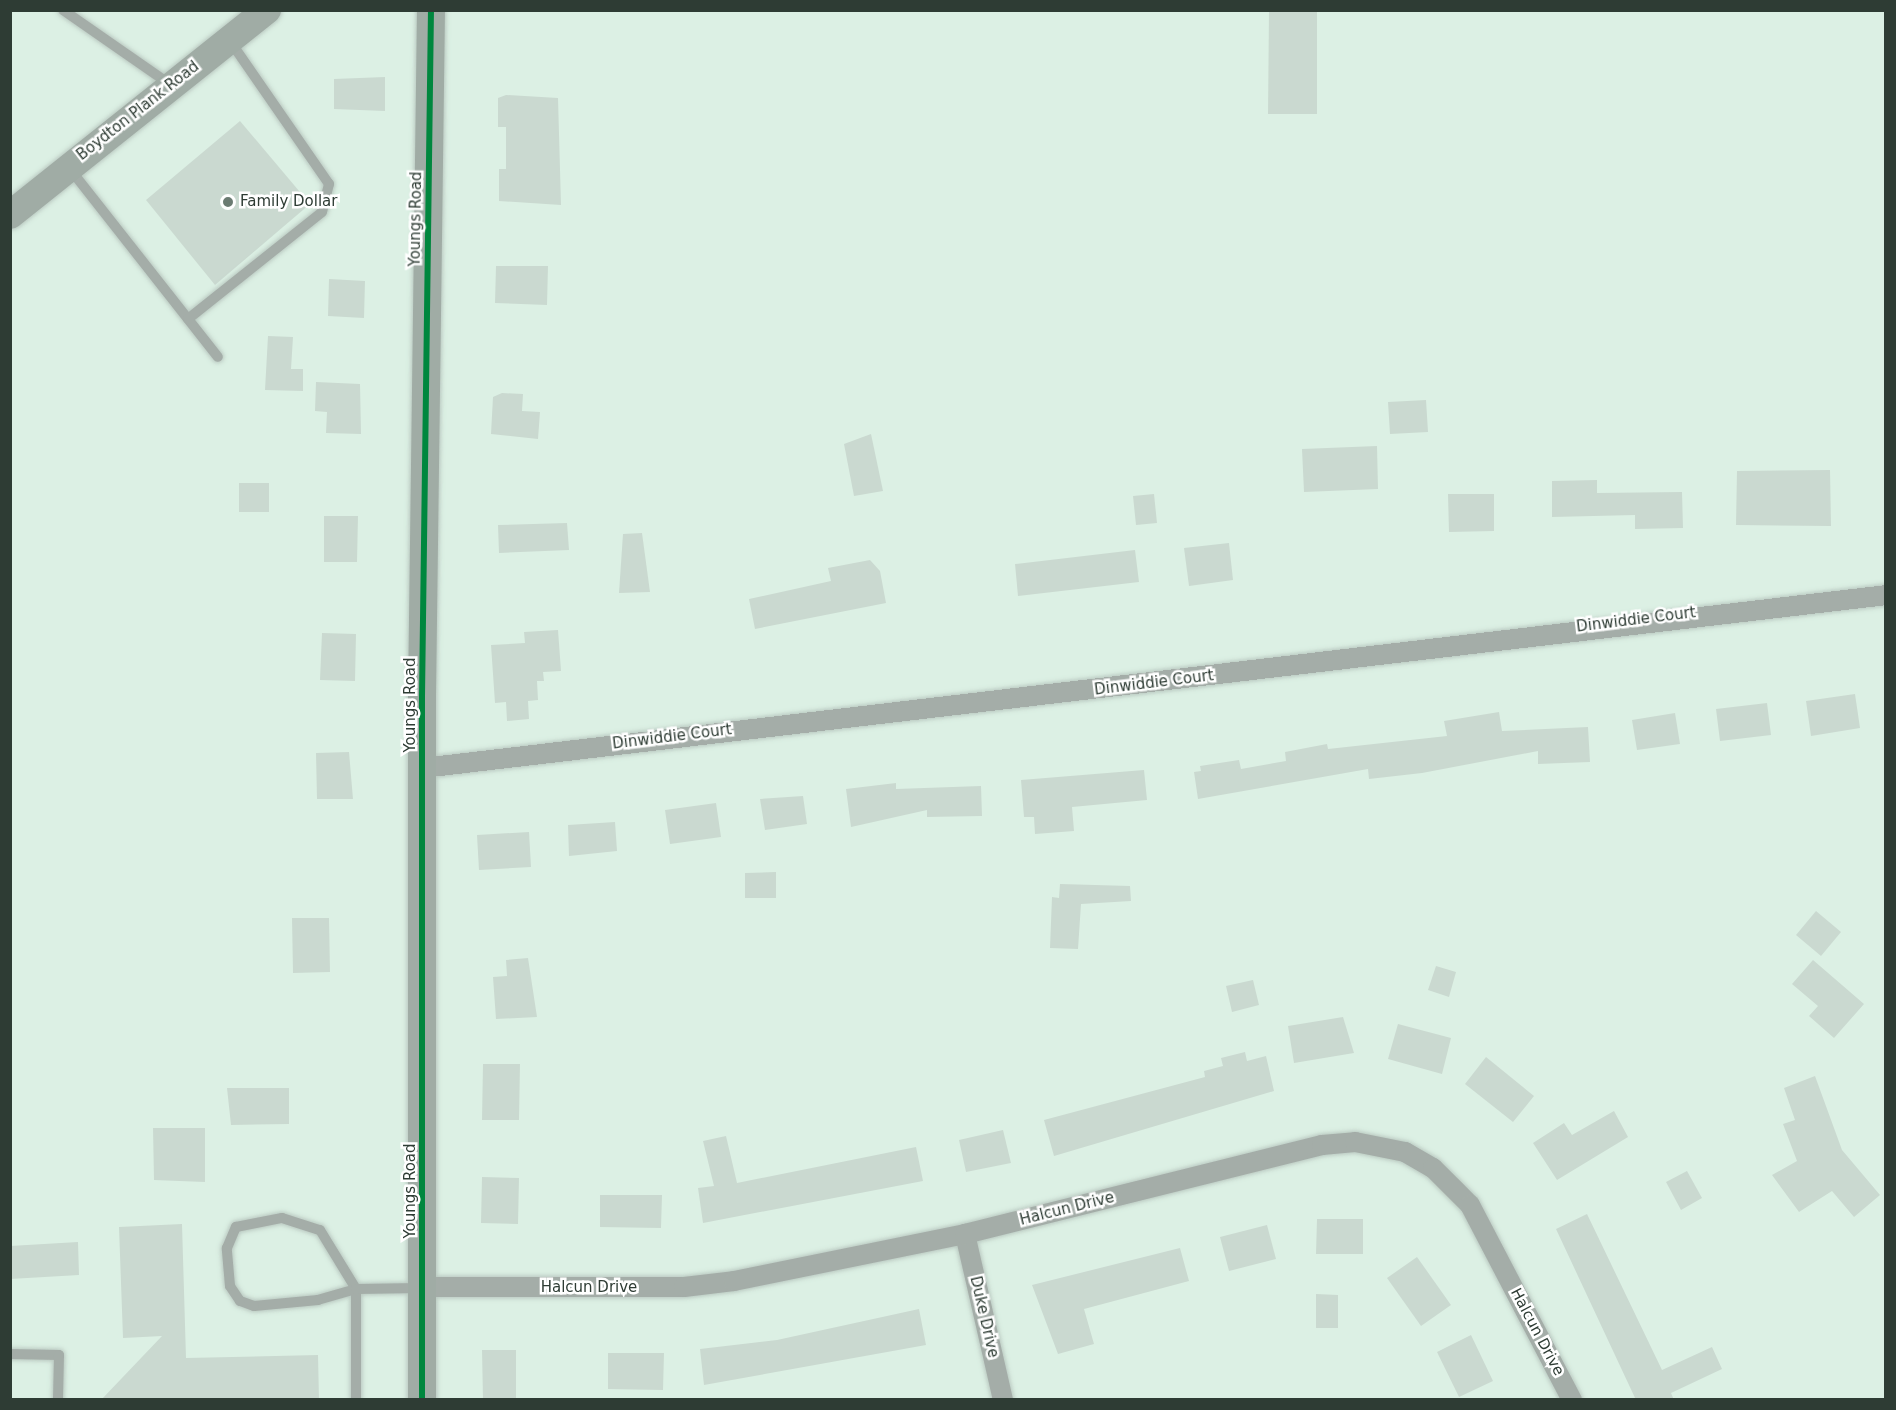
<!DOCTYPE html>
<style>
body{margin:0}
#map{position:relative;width:1896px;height:1410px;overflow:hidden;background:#dcf0e4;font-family:"DejaVu Sans",sans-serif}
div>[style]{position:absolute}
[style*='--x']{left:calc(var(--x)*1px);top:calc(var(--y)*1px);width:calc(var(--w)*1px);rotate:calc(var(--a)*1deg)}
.building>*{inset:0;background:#cad9d0}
.roads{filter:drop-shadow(0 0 2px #bbcac2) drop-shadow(0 0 2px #bbcac2)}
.lane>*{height:10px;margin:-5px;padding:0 5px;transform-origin:5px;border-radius:5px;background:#a4ada8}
.street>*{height:20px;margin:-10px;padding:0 10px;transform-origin:10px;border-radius:10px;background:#a4ada8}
.secondary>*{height:28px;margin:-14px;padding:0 14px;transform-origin:14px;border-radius:14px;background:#a0aca5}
.cycleway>*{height:6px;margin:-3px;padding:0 3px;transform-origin:3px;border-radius:3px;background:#00873e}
.dots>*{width:16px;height:16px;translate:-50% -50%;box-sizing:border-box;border:3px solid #fff;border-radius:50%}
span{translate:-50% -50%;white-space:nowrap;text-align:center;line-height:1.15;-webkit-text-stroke:5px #fff;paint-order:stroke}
.street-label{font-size:15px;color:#2e3c34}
.poi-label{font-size:15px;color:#2e3c34}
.left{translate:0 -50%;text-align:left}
.frame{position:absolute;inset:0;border:12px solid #2e3c34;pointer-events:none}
</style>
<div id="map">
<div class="building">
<i style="clip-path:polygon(1269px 10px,1317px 10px,1317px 114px,1268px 114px)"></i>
<i style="clip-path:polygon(385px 77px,385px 111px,334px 109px,334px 79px)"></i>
<i style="clip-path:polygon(506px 95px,558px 98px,561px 205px,499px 201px,499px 169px,506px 169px,506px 127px,498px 127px,498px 98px)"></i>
<i style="clip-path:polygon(240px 121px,310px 204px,215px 285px,146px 200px)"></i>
<i style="clip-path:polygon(496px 266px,548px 266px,547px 305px,495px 303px)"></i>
<i style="clip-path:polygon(329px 279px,365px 281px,364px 318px,328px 316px)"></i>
<i style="clip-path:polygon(268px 336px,293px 337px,291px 369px,303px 369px,303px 391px,265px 390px)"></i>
<i style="clip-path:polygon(316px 382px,360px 384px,361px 434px,326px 433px,327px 412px,315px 411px)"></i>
<i style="clip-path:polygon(502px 393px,523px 394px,522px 411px,540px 412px,538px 439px,491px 434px,493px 397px)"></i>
<i style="clip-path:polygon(1426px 400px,1428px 432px,1390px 434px,1388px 402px)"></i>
<i style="clip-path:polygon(871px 434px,883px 491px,854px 496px,844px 444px)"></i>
<i style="clip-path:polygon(1377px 446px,1378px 489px,1304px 492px,1302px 449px)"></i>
<i style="clip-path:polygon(1830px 470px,1831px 526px,1736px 525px,1737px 471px)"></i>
<i style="clip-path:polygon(1597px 480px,1597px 493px,1682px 492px,1683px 528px,1635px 529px,1635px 515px,1552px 517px,1552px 481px)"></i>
<i style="clip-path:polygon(239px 483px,269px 483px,269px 512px,239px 512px)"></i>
<i style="clip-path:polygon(1154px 494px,1157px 523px,1136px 525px,1133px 496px)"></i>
<i style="clip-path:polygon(1448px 494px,1494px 494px,1494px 531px,1449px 532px)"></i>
<i style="clip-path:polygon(324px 516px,358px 516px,357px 562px,324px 562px)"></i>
<i style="clip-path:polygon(567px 523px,569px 550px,499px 553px,498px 525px)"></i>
<i style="clip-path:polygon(642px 533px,650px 592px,619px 593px,623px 534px)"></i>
<i style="clip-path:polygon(1229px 543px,1233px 580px,1189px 586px,1184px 548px)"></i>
<i style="clip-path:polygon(1135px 550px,1139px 582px,1018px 596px,1015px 564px)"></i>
<i style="clip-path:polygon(870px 560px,880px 571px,886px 603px,755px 629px,749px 599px,831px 581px,828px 568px)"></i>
<i style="clip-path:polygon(558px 630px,561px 671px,543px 672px,544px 681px,537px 681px,538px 700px,528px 701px,529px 719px,507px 721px,506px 702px,495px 703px,491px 645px,525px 643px,524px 632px)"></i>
<i style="clip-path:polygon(322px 633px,356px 634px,355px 681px,320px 680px)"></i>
<i style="clip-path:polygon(1855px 694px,1860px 728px,1811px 736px,1806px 701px)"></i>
<i style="clip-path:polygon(1767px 703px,1771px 735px,1720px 741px,1716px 709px)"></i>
<i style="clip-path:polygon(1499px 712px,1502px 731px,1588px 727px,1590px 762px,1538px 764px,1538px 751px,1422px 773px,1369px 779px,1368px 769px,1198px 799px,1194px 772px,1201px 771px,1200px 766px,1239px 760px,1241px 769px,1286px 761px,1285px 752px,1327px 744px,1328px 749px,1447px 736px,1444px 721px)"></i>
<i style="clip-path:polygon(1675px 713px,1680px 744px,1637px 750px,1632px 720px)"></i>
<i style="clip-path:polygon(349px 752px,353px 799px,317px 799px,316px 753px)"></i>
<i style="clip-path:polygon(1144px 770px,1147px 800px,1072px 807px,1074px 831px,1035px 834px,1034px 817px,1024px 817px,1021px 780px)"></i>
<i style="clip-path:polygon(896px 783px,896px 789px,981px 786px,982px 816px,927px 817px,927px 810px,851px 827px,846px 789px)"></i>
<i style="clip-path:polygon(803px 796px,807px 824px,765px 830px,760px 799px)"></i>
<i style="clip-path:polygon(716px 803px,721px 837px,670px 844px,665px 810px)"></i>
<i style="clip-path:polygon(615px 822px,617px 851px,569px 856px,568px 825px)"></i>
<i style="clip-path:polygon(529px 832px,531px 867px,479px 870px,477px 835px)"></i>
<i style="clip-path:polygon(776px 872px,776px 898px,745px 898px,745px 873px)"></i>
<i style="clip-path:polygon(1060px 884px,1130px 886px,1131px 901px,1081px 904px,1078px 949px,1050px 948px,1052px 897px,1059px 898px)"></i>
<i style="clip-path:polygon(1816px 911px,1841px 932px,1821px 956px,1796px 935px)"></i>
<i style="clip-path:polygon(292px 918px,329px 918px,330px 972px,293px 973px)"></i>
<i style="clip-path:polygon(528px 958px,537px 1017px,496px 1019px,493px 977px,507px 976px,506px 960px)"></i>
<i style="clip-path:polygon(1813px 960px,1864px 1004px,1834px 1038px,1809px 1016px,1818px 1006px,1792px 984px)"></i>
<i style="clip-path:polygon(1436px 966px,1456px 972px,1449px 997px,1428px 990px)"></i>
<i style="clip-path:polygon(1253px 980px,1259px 1005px,1232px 1012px,1226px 986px)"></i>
<i style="clip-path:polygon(1343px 1017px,1354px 1053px,1294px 1063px,1288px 1026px)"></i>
<i style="clip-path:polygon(1398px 1024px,1451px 1038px,1442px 1074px,1388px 1059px)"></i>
<i style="clip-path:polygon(1245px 1052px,1247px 1061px,1266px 1056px,1274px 1091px,1054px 1156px,1044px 1120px,1205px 1077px,1204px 1071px,1223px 1066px,1221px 1058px)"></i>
<i style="clip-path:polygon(1486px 1057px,1534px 1096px,1513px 1122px,1465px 1084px)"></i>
<i style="clip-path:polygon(483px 1064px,520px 1064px,519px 1120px,482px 1120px)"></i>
<i style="clip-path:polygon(1815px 1076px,1842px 1150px,1880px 1195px,1854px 1217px,1832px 1191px,1799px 1212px,1772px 1175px,1797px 1161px,1783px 1124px,1795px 1120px,1784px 1088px)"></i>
<i style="clip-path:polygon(227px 1088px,289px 1088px,289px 1124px,231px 1125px)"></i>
<i style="clip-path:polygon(1614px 1111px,1628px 1137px,1557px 1180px,1533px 1143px,1564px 1123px,1572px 1135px)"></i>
<i style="clip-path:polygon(153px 1128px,205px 1128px,205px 1182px,154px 1180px)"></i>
<i style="clip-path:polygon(1003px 1130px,1011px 1163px,966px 1172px,959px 1140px)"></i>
<i style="clip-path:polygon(726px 1136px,737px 1183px,916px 1147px,923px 1181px,703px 1223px,698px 1188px,714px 1186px,703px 1141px)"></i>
<i style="clip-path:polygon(1687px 1171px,1702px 1198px,1681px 1210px,1666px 1182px)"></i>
<i style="clip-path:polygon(482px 1177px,519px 1178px,518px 1224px,481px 1223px)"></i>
<i style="clip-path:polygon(600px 1195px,662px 1195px,661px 1228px,600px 1227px)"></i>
<i style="clip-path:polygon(1587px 1214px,1662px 1370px,1712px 1347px,1722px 1369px,1671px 1393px,1674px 1400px,1636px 1400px,1556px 1229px)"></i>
<i style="clip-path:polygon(1317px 1219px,1363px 1219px,1363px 1254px,1316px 1254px)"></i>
<i style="clip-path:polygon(182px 1224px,186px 1358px,318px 1355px,319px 1400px,101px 1400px,162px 1336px,123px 1338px,119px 1227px)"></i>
<i style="clip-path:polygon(1267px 1225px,1276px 1259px,1229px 1271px,1220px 1237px)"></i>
<i style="clip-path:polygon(78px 1242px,79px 1275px,10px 1279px,10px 1246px)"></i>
<i style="clip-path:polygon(1180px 1248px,1189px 1281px,1084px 1309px,1094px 1344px,1058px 1354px,1032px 1285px)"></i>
<i style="clip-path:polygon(1417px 1257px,1451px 1305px,1421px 1326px,1387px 1278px)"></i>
<i style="clip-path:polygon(1316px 1294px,1338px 1295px,1338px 1328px,1316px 1328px)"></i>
<i style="clip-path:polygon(919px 1309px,926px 1345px,704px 1385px,700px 1349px,777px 1340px)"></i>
<i style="clip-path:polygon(1471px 1335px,1493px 1381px,1459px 1397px,1437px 1352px)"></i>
<i style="clip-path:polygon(482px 1350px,516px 1350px,516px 1400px,483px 1400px)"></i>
<i style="clip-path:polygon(608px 1353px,664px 1353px,663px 1390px,608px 1389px)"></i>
</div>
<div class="roads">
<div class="lane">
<i style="--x:63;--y:10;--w:131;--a:34.8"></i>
<i style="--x:70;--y:169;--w:239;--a:51.8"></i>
<i style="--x:188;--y:319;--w:171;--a:-38.6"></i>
<i style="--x:322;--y:212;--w:29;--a:-76"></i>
<i style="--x:329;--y:184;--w:174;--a:-124.7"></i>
<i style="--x:282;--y:1218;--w:40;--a:18"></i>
<i style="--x:320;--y:1230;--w:69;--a:58.6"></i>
<i style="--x:356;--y:1289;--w:40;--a:164"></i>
<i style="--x:318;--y:1300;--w:64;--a:174.6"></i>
<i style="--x:254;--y:1306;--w:15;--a:-160"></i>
<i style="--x:240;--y:1301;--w:18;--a:-124"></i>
<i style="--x:230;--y:1286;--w:38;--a:-95"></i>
<i style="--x:227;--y:1248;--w:23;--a:-67"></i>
<i style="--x:236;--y:1227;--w:47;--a:-11.1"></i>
<i style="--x:10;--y:1354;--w:49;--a:1.2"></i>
<i style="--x:59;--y:1355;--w:45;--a:91.3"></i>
<i style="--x:356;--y:1400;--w:111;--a:-90"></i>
<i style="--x:356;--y:1289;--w:64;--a:-0.9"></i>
</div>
<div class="street">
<i style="--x:423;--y:768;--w:1473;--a:-6.74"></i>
<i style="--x:965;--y:1234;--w:170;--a:77.1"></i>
<i style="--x:423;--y:1287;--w:261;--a:0"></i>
<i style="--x:684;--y:1287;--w:50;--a:-6.8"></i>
<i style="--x:734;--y:1281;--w:236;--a:-11.5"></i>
<i style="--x:965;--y:1234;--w:368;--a:-14"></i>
<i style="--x:1322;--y:1145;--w:33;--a:-5"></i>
<i style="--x:1355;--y:1142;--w:51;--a:11.3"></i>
<i style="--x:1405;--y:1152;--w:32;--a:30"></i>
<i style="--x:1433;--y:1168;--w:52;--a:45"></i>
<i style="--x:1470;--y:1205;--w:220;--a:62.4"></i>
</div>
<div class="secondary">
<i style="--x:10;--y:215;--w:329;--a:-38.6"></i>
<i style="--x:422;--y:1400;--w:704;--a:-90"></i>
<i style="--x:422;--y:696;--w:686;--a:-89.25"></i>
</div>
</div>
<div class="cycleway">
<i style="--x:422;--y:1400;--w:704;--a:-90"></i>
<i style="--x:422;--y:696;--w:686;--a:-89.25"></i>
</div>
<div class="dots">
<i style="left:228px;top:202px;background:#6b7b72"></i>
</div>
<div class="street-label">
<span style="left:138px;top:111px;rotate:-38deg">Boydton Plank Road</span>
<span style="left:416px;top:219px;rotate:-89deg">Youngs Road</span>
<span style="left:1636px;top:620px;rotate:-7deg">Dinwiddie Court</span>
<span style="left:1154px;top:683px;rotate:-7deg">Dinwiddie Court</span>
<span style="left:411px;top:705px;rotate:-90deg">Youngs Road</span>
<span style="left:672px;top:737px;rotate:-7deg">Dinwiddie Court</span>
<span style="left:411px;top:1191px;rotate:-90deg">Youngs Road</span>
<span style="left:1067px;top:1209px;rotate:-14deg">Halcun Drive</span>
<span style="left:589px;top:1288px">Halcun Drive</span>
<span style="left:984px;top:1317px;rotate:77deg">Duke Drive</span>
<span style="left:1537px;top:1332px;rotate:62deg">Halcun Drive</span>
</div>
<div class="poi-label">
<span class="left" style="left:240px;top:202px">Family Dollar</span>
</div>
<div class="frame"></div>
</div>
